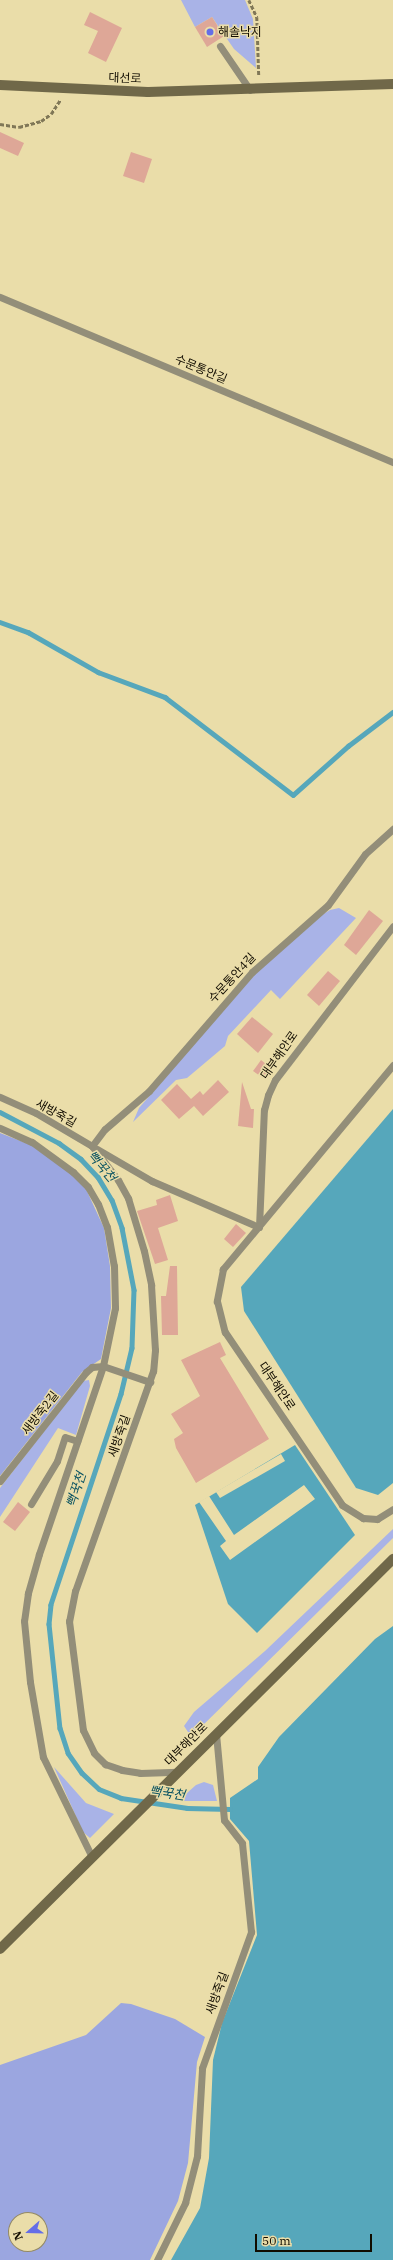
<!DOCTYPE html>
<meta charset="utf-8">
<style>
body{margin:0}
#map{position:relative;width:393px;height:2260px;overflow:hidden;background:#eadda9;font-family:"IBM Plex Serif","Noto Sans KR",serif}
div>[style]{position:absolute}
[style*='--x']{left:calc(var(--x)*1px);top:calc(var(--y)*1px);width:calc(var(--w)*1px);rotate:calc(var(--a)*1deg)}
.green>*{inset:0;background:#a9b3e7}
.forest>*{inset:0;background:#9ba6e0}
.water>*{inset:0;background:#56a7bb}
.pier>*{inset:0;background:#eadda9}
.stream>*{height:4.5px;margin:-2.25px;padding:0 2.25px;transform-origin:2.25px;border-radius:2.25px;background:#56a7bb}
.building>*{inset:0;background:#dea797}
.path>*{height:2.5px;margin-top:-1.25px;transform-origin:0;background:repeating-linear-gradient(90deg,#807757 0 4px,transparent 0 6px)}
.lane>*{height:7px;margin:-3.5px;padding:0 3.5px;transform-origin:3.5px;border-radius:3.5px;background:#938e79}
.secondary>*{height:10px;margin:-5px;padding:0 5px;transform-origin:5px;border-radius:5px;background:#706849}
.dots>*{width:11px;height:11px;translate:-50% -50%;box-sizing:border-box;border:2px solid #eadda9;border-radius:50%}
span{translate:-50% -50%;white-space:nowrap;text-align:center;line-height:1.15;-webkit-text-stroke:3px #eadda9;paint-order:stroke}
.poi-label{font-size:12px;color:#110c00}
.left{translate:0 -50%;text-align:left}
.street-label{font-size:12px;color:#110c00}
.water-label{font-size:13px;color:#0c5462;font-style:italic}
.north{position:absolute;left:8px;top:2212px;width:40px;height:40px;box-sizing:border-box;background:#eadda9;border:1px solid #938965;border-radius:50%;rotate:250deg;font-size:11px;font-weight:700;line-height:16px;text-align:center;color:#110c00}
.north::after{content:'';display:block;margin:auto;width:14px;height:18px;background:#656ee7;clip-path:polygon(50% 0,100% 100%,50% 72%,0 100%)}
.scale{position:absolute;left:255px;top:2234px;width:117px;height:18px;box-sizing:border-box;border:2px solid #110c00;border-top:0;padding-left:5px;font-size:12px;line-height:14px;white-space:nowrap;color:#110c00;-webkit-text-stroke:3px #eadda9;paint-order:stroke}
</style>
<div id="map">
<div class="green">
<i style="clip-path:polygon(181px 0,245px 0,253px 19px,256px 68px,234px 49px,212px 17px,195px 27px)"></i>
<i style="clip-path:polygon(339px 908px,356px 918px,280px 999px,271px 990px,228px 1036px,225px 1046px,187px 1078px,176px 1080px,133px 1122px,139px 1108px,255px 974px,320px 916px,330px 910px)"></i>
<i style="clip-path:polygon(89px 1380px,90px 1386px,76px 1435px,58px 1428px,0 1517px,0 1488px,83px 1381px)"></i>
<i style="clip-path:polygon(393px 1529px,393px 1538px,194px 1734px,188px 1732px,184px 1726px,194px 1712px,265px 1651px)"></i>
<i style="clip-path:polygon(54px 1767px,86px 1803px,114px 1814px,90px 1838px,83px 1832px)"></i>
<i style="clip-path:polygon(204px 1782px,213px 1785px,217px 1801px,178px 1801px,196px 1785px)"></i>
</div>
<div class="forest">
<i style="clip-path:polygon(0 1133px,31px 1145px,70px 1173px,86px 1189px,104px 1228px,110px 1266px,111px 1308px,101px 1359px,82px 1372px,0 1476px)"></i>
<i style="clip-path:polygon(evenodd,121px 2003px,131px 2004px,175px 2019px,205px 2037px,197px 2062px,188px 2163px,178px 2201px,150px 2260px,0 2260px,0 2065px,86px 2035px,121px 2003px,16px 2220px,40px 2220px,40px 2244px,16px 2244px,16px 2220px)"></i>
</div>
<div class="water">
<i style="clip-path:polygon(393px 1109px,393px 1483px,378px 1495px,356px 1488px,244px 1311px,241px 1287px)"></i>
<i style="clip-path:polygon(295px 1445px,355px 1535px,257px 1633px,228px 1604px,195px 1505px)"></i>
<i style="clip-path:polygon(393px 1626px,393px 2260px,171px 2260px,200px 2208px,209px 2158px,213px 2060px,222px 2023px,257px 1935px,249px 1841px,230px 1819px,230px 1798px,258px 1779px,258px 1767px,279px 1737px,375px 1639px)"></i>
</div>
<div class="pier">
<i style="clip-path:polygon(281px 1454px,285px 1461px,220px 1498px,216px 1492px)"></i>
<i style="clip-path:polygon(304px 1485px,315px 1499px,230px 1560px,220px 1546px,226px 1541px,199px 1502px,209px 1496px,234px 1535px)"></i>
</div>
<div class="stream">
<i style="--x:0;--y:622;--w:30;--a:20"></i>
<i style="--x:28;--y:632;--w:81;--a:29.7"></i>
<i style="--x:98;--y:672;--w:72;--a:20.5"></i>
<i style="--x:165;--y:697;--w:161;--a:37.4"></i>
<i style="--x:293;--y:795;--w:74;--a:-41.7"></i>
<i style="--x:348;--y:746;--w:56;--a:-37.1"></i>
<i style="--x:0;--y:1112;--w:67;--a:27.7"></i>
<i style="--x:59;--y:1143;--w:27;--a:36"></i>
<i style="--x:81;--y:1159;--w:25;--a:47"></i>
<i style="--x:98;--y:1177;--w:27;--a:59"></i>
<i style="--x:112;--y:1200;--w:30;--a:70"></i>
<i style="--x:122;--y:1228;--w:63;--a:79"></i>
<i style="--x:134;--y:1290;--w:58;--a:92"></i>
<i style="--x:132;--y:1348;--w:47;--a:103.4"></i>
<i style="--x:121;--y:1394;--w:222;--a:108.4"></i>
<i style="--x:51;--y:1605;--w:19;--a:96"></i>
<i style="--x:49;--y:1624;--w:105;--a:84"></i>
<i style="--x:60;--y:1728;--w:26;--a:72"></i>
<i style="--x:68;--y:1753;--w:24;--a:55"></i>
<i style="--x:82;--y:1773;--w:23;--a:43"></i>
<i style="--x:99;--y:1789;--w:24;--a:22"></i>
<i style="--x:121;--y:1798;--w:67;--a:8.6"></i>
<i style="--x:187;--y:1808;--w:43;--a:1.3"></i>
</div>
<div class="building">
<i style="clip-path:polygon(90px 12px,122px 28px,106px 62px,88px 53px,98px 31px,84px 25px)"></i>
<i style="clip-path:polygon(212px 17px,224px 36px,207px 47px,195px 27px)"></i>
<i style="clip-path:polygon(0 132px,24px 143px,18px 156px,0 148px)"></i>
<i style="clip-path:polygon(131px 152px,152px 159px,144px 183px,123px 176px)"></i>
<i style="clip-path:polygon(369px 910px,383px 921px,356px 955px,344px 945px)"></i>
<i style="clip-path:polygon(328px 971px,340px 981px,319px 1006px,307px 995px)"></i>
<i style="clip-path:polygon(252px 1017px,273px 1034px,258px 1053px,237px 1034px)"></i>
<i style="clip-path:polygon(261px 1060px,271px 1068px,263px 1078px,253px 1071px)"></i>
<i style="clip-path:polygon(218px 1080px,229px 1092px,203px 1116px,194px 1106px,179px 1119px,161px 1100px,177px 1084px,191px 1099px,200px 1091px,203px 1095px)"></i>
<i style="clip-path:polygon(242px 1082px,251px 1109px,254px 1109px,253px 1128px,238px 1126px)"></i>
<i style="clip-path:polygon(170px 1195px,178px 1221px,158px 1228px,168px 1260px,155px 1264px,137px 1211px,157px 1205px,156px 1200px)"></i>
<i style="clip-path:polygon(236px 1224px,246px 1233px,233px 1247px,224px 1239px)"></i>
<i style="clip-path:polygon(170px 1266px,177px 1266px,178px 1335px,162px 1335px,161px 1296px,166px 1296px)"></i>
<i style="clip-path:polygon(220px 1342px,226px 1355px,220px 1358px,269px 1439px,196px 1483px,176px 1448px,174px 1439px,183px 1433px,171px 1414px,200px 1396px,181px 1360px)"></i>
<i style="clip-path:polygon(18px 1502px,30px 1512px,15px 1531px,3px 1522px)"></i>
</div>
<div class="path">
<i style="--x:249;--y:0;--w:19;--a:65"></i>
<i style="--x:257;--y:17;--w:59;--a:88.1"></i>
<i style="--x:0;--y:124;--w:19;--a:9"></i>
<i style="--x:19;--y:127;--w:23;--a:-15"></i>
<i style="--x:41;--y:121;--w:12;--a:-35"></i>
<i style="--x:51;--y:114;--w:17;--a:-57"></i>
</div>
<div class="lane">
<i style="--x:220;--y:46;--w:53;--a:55.7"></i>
<i style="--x:0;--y:297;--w:426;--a:22.8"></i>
<i style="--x:393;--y:1065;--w:266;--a:129.8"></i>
<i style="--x:223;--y:1269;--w:33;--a:101"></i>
<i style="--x:217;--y:1301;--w:32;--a:76"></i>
<i style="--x:225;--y:1332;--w:209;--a:55.9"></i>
<i style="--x:342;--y:1505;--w:25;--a:32"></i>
<i style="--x:363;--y:1518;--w:14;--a:4"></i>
<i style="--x:377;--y:1519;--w:19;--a:-32"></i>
<i style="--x:0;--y:1097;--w:39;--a:24"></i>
<i style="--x:36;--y:1113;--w:65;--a:30.5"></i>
<i style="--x:92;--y:1146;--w:43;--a:52.6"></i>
<i style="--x:118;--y:1180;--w:21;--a:61"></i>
<i style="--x:128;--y:1198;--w:55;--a:73.2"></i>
<i style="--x:144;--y:1251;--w:35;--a:78"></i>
<i style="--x:151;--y:1285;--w:65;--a:86.5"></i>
<i style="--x:155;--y:1350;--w:21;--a:95"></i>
<i style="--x:153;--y:1371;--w:233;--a:109.5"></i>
<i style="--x:75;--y:1591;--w:31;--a:101"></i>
<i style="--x:69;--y:1621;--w:110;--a:82.7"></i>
<i style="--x:83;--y:1730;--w:25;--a:64"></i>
<i style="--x:94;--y:1753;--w:16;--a:45"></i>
<i style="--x:105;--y:1764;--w:18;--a:19"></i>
<i style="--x:122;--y:1770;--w:18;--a:9"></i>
<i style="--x:140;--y:1773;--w:38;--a:-2"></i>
<i style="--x:0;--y:1128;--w:35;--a:24"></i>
<i style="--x:32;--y:1142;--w:51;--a:36.2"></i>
<i style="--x:73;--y:1172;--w:21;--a:45"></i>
<i style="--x:88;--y:1187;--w:20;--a:60"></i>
<i style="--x:98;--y:1204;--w:25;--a:69"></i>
<i style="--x:107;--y:1227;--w:40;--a:80"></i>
<i style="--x:114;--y:1266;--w:42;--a:88.6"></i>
<i style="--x:115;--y:1308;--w:59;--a:101.7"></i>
<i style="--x:103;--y:1366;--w:199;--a:108.8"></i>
<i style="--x:39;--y:1554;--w:41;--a:105.8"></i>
<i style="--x:28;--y:1593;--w:28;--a:98"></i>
<i style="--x:24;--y:1621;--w:61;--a:84.4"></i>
<i style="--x:30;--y:1682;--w:76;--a:80.2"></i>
<i style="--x:43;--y:1757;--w:111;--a:63.9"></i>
<i style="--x:92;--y:1146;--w:21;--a:-53"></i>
<i style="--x:105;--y:1129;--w:58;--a:-40.8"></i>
<i style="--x:149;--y:1091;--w:157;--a:-49.1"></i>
<i style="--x:252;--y:972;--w:101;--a:-41.4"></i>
<i style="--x:328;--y:905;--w:63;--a:-54"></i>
<i style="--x:365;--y:854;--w:38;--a:-42"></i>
<i style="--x:97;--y:1149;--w:64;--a:30.2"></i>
<i style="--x:152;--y:1181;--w:116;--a:23.3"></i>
<i style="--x:259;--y:1227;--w:117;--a:-87.6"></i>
<i style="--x:264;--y:1110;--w:16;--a:-75"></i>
<i style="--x:268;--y:1095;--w:17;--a:-65"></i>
<i style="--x:275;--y:1080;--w:194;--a:-52.5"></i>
<i style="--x:0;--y:1481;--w:139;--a:-51.7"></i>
<i style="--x:86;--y:1372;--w:8;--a:-40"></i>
<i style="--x:92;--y:1367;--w:11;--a:-5"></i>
<i style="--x:103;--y:1366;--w:50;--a:18.8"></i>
<i style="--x:31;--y:1504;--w:50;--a:-58.8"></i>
<i style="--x:57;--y:1461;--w:25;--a:-72"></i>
<i style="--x:65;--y:1437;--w:13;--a:18"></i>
<i style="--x:157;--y:2260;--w:64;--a:-63.8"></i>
<i style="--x:185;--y:2203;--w:49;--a:-75.7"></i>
<i style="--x:197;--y:2156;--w:88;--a:-86.7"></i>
<i style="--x:202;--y:2068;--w:145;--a:-70.2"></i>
<i style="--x:251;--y:1932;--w:89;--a:-95.8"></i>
<i style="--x:242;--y:1843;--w:29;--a:-128"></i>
<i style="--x:224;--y:1820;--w:87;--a:-95.3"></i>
</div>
<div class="secondary">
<i style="--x:0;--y:85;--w:148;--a:2.7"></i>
<i style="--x:148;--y:92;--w:245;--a:-1.9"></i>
<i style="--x:0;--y:1949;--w:554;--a:-44.78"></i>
</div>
<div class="dots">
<i style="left:210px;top:32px;background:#656ee7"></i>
</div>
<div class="poi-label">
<span class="left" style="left:218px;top:32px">해솔낙지</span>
</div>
<div class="street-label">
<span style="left:125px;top:78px;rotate:2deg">대선로</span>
<span style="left:201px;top:369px;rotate:23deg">수문통안길</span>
<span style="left:232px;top:978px;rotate:-47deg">수문통안4길</span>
<span style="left:279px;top:1055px;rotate:-55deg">대부해안로</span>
<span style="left:56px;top:1113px;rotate:29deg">새방죽길</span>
<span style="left:277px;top:1386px;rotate:56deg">대부해안로</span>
<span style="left:40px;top:1413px;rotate:-52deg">새방죽2길</span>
<span style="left:119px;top:1436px;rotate:-71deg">새방죽길</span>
<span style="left:186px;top:1744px;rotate:-45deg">대부해안로</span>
<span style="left:217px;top:1993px;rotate:-70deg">새방죽길</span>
</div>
<div class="water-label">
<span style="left:101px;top:1167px;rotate:50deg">뻑꾹천</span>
<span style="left:77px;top:1490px;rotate:-72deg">뻑꾹천</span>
<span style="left:167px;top:1794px;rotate:8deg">뻑꾹천</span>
</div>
<div class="north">N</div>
<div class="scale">50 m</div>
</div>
